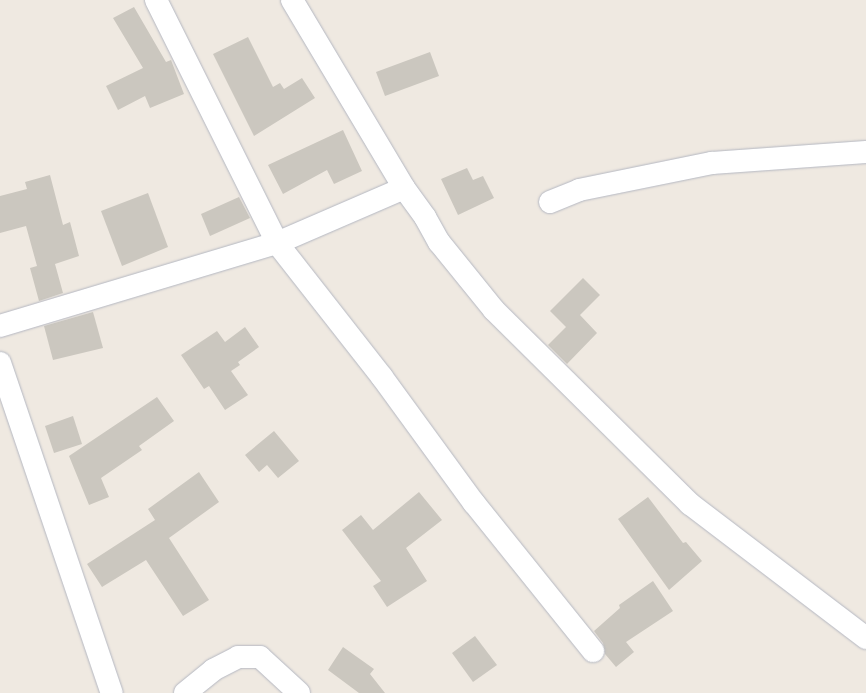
<!DOCTYPE html>
<style>
body{margin:0}
#map{position:relative;width:866px;height:693px;overflow:hidden;background:#efe9e1;font-family:Signika,sans-serif}
div>[style]{position:absolute}
[style*='--x']{left:calc(var(--x)*1px);top:calc(var(--y)*1px);width:calc(var(--w)*1px);rotate:calc(var(--a)*1deg)}
.building>*{inset:0;background:#cbc7bf}
.roads{filter:drop-shadow(0 0 1px #b4b7c1) drop-shadow(0 0 1px #b4b7c1)}
.street>*{height:22px;margin:-11px;padding:0 11px;transform-origin:11px;border-radius:11px;background:#fff}
span{translate:-50% -50%;white-space:nowrap;text-align:center;line-height:1.15;-webkit-text-stroke:4px #fff;paint-order:stroke}
</style>
<div id="map">
<div class="building">
<i style="clip-path:polygon(134px 7px,166px 62px,171px 60px,184px 94px,150px 108px,145px 96px,118px 110px,106px 86px,143px 68px,113px 18px)"></i>
<i style="clip-path:polygon(248px 37px,273px 87px,280px 83px,284px 89px,302px 78px,315px 98px,254px 136px,213px 54px)"></i>
<i style="clip-path:polygon(430px 52px,439px 76px,385px 96px,376px 72px)"></i>
<i style="clip-path:polygon(343px 130px,362px 171px,334px 184px,327px 170px,283px 194px,268px 165px)"></i>
<i style="clip-path:polygon(467px 168px,473px 180px,483px 176px,494px 198px,458px 215px,441px 179px)"></i>
<i style="clip-path:polygon(50px 175px,63px 225px,70px 222px,79px 256px,55px 264px,63px 293px,39px 301px,30px 268px,37px 266px,26px 226px,0 233px,0 196px,27px 189px,25px 182px)"></i>
<i style="clip-path:polygon(148px 193px,168px 247px,122px 266px,101px 211px)"></i>
<i style="clip-path:polygon(239px 197px,250px 218px,210px 236px,201px 214px)"></i>
<i style="clip-path:polygon(583px 278px,600px 295px,580px 315px,597px 333px,567px 364px,548px 345px,566px 327px,550px 311px)"></i>
<i style="clip-path:polygon(93px 312px,103px 348px,53px 360px,44px 326px)"></i>
<i style="clip-path:polygon(245px 327px,259px 347px,238px 362px,240px 365px,231px 371px,248px 395px,225px 410px,209px 386px,204px 389px,181px 355px,217px 331px,225px 342px)"></i>
<i style="clip-path:polygon(157px 397px,174px 421px,139px 446px,142px 450px,101px 478px,109px 497px,89px 505px,69px 456px)"></i>
<i style="clip-path:polygon(73px 416px,82px 444px,54px 453px,45px 426px)"></i>
<i style="clip-path:polygon(274px 431px,299px 461px,278px 478px,267px 465px,259px 472px,245px 455px)"></i>
<i style="clip-path:polygon(199px 472px,219px 502px,169px 538px,209px 600px,183px 616px,146px 560px,102px 587px,87px 564px,155px 520px,148px 509px)"></i>
<i style="clip-path:polygon(419px 492px,442px 520px,406px 548px,427px 581px,387px 607px,373px 586px,381px 581px,342px 530px,361px 515px,373px 530px)"></i>
<i style="clip-path:polygon(648px 497px,683px 543px,686px 542px,702px 561px,669px 590px,618px 519px)"></i>
<i style="clip-path:polygon(653px 581px,673px 611px,626px 642px,634px 652px,616px 667px,605px 654px,603px 643px,594px 631px,620px 608px,619px 605px)"></i>
<i style="clip-path:polygon(475px 636px,497px 665px,473px 682px,452px 653px)"></i>
<i style="clip-path:polygon(343px 647px,374px 669px,370px 674px,385px 693px,359px 693px,328px 670px)"></i>
</div>
<div class="roads">
<div class="street">
<i style="--x:156;--y:0;--w:271;--a:63.5"></i>
<i style="--x:277;--y:243;--w:170;--a:51.9"></i>
<i style="--x:382;--y:377;--w:156;--a:53.9"></i>
<i style="--x:474;--y:503;--w:190;--a:51.2"></i>
<i style="--x:292;--y:0;--w:219;--a:59.2"></i>
<i style="--x:404;--y:188;--w:36;--a:54"></i>
<i style="--x:425;--y:217;--w:29;--a:61"></i>
<i style="--x:439;--y:242;--w:87;--a:51"></i>
<i style="--x:494;--y:310;--w:276;--a:44.7"></i>
<i style="--x:690;--y:504;--w:221;--a:37.3"></i>
<i style="--x:550;--y:202;--w:31;--a:-22"></i>
<i style="--x:579;--y:190;--w:136;--a:-11.5"></i>
<i style="--x:712;--y:163;--w:154;--a:-4.1"></i>
<i style="--x:0;--y:326;--w:289;--a:-16.7"></i>
<i style="--x:277;--y:243;--w:138;--a:-23.4"></i>
<i style="--x:0;--y:363;--w:348;--a:71.3"></i>
<i style="--x:185;--y:693;--w:36;--a:-39"></i>
<i style="--x:213;--y:670;--w:28;--a:-27"></i>
<i style="--x:238;--y:657;--w:22;--a:0"></i>
<i style="--x:260;--y:657;--w:53;--a:42.7"></i>
</div>
</div>
</div>
